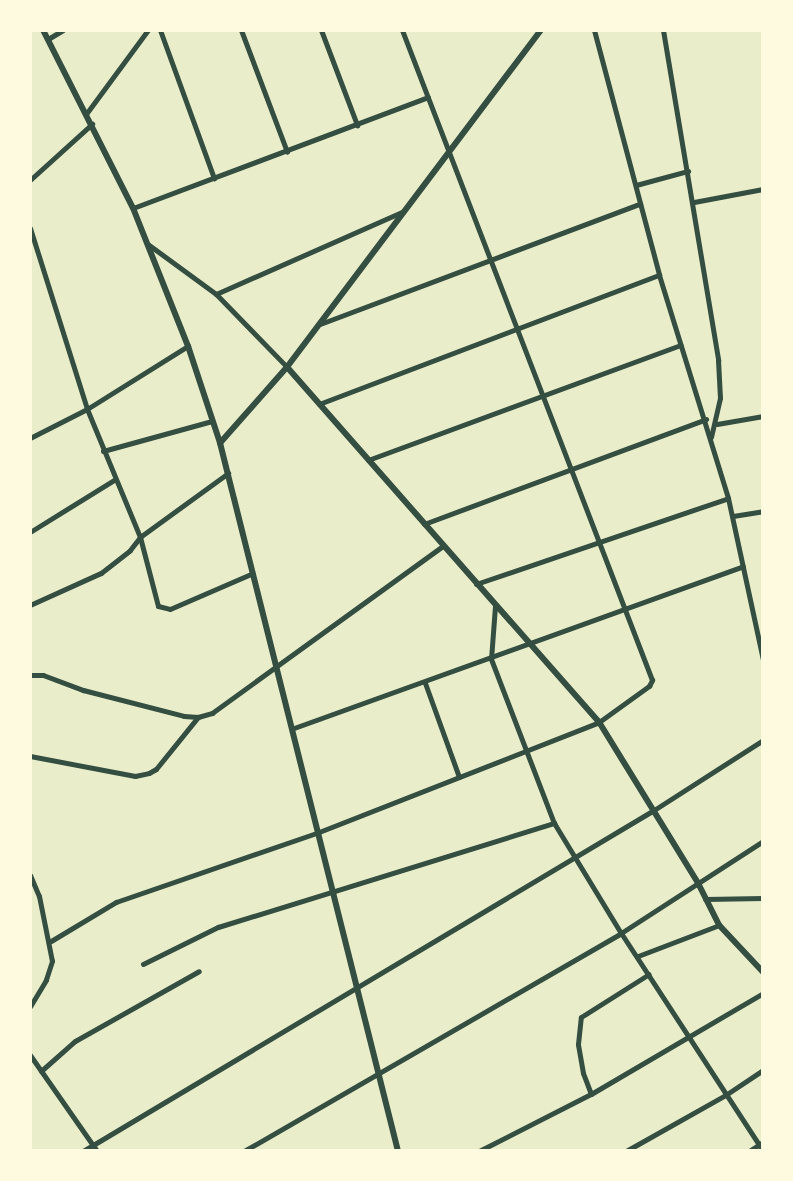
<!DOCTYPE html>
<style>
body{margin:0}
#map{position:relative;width:793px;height:1181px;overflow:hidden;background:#e9edc9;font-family:"Work Sans",sans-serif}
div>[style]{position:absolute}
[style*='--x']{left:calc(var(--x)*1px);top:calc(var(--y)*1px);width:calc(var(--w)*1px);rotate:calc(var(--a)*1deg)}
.minor>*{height:5px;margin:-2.5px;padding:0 2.5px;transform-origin:2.5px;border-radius:2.5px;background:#344e41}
.tertiary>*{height:6px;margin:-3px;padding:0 3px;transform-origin:3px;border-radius:3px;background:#344e41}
span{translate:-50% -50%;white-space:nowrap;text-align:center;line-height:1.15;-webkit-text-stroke:7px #fefae0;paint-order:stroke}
.frame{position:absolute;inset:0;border:32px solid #fefae0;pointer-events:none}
</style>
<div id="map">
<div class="minor">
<i style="--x:160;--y:30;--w:158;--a:70"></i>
<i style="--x:241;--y:30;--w:130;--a:69.3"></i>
<i style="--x:321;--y:30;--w:102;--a:69.2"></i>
<i style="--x:594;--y:30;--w:253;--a:75.1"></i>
<i style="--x:659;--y:275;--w:233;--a:72.8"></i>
<i style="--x:728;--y:498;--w:166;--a:77.8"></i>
<i style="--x:663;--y:30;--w:335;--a:80.5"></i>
<i style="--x:718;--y:360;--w:38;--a:87"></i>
<i style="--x:720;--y:398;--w:40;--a:103"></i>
<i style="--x:48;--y:39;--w:17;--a:-31"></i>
<i style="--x:86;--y:114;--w:104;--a:-53.6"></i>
<i style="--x:30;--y:180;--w:84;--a:-42.1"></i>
<i style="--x:636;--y:185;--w:54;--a:-15.1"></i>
<i style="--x:694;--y:202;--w:70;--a:-10.7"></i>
<i style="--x:133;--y:208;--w:315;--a:-20.6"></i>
<i style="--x:30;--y:228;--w:190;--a:72.5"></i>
<i style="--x:87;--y:409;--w:139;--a:67.5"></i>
<i style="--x:140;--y:537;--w:71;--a:75.4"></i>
<i style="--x:158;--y:606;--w:12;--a:14"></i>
<i style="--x:170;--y:609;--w:90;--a:-23.4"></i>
<i style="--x:149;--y:245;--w:83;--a:36.2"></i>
<i style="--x:216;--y:294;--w:102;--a:45.8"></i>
<i style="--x:216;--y:294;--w:203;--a:-23.8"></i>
<i style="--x:320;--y:324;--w:342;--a:-20.6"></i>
<i style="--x:319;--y:404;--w:364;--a:-20.8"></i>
<i style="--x:717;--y:424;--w:47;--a:-9.9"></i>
<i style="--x:30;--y:438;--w:64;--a:-27"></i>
<i style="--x:87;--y:409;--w:119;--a:-32"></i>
<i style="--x:103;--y:451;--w:113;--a:-15.4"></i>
<i style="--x:368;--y:460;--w:333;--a:-20.2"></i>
<i style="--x:733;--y:516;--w:30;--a:-9"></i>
<i style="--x:424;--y:524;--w:301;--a:-20.4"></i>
<i style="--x:30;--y:532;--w:99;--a:-31.8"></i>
<i style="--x:476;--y:584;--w:266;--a:-18.8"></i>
<i style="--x:30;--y:605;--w:78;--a:-24.3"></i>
<i style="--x:101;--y:573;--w:37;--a:-38"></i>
<i style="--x:130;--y:550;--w:16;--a:-52"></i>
<i style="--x:140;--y:537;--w:109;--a:-36"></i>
<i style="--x:495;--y:606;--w:53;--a:94.3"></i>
<i style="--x:491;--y:659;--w:176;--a:69"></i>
<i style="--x:554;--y:823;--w:129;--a:58.7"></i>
<i style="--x:621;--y:933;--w:260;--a:56.9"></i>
<i style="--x:30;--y:675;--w:13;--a:0"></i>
<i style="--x:43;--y:675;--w:43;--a:20.6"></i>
<i style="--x:83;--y:690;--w:104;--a:14.4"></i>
<i style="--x:184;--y:716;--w:14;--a:4"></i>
<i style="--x:198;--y:717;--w:15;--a:-16"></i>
<i style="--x:212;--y:713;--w:285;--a:-35.9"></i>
<i style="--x:425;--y:683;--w:100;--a:70.1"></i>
<i style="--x:294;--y:728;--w:477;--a:-19.8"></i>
<i style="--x:30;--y:756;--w:107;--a:10.8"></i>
<i style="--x:135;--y:776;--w:14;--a:-12"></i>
<i style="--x:149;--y:773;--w:8;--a:-30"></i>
<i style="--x:156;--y:769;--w:67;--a:-51.1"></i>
<i style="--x:30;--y:875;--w:23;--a:67"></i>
<i style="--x:39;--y:896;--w:66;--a:78.7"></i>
<i style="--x:52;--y:961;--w:20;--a:108"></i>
<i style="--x:46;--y:980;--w:31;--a:121"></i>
<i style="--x:705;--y:899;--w:58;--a:-1"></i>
<i style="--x:51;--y:941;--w:76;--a:-31"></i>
<i style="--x:116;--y:902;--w:215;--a:-19"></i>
<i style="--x:319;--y:832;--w:301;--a:-21.4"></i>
<i style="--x:599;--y:722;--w:62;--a:-35.8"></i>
<i style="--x:649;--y:686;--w:7;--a:-63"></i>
<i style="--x:652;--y:680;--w:696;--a:-111.04"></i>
<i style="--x:638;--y:956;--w:87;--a:-20.9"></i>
<i style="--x:143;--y:964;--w:84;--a:-26.3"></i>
<i style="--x:218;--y:927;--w:352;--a:-17.2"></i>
<i style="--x:30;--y:1055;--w:117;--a:55.1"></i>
<i style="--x:41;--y:1071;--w:45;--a:-41.4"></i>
<i style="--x:75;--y:1041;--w:142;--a:-29.4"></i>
<i style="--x:591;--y:1094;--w:22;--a:-111"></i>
<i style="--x:583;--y:1073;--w:29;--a:-100"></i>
<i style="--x:578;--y:1044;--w:27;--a:-84"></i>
<i style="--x:581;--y:1017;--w:80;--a:-32.3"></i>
<i style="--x:83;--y:1151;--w:665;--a:-30.85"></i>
<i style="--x:654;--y:810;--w:130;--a:-32.7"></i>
<i style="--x:244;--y:1151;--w:435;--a:-30"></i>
<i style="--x:621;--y:933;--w:169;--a:-32.9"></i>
<i style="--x:479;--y:1151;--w:126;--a:-27"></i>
<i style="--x:591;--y:1094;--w:199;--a:-30.4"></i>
<i style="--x:626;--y:1151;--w:116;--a:-29.4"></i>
<i style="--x:727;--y:1094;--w:43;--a:-33.7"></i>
<i style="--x:749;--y:1151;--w:17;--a:-33"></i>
</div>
<div class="tertiary">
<i style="--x:43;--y:30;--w:199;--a:63.2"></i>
<i style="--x:133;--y:208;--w:149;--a:68.3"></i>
<i style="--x:188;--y:346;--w:102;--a:71.7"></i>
<i style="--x:220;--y:443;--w:730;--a:75.89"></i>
<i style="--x:287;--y:367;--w:473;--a:48.7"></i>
<i style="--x:599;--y:722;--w:189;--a:58.4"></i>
<i style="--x:698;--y:883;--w:47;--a:63.4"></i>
<i style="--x:719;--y:925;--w:64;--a:46.9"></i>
<i style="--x:220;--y:443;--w:101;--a:-48.6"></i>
<i style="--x:287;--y:367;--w:422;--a:-53"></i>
</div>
<div class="frame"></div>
</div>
